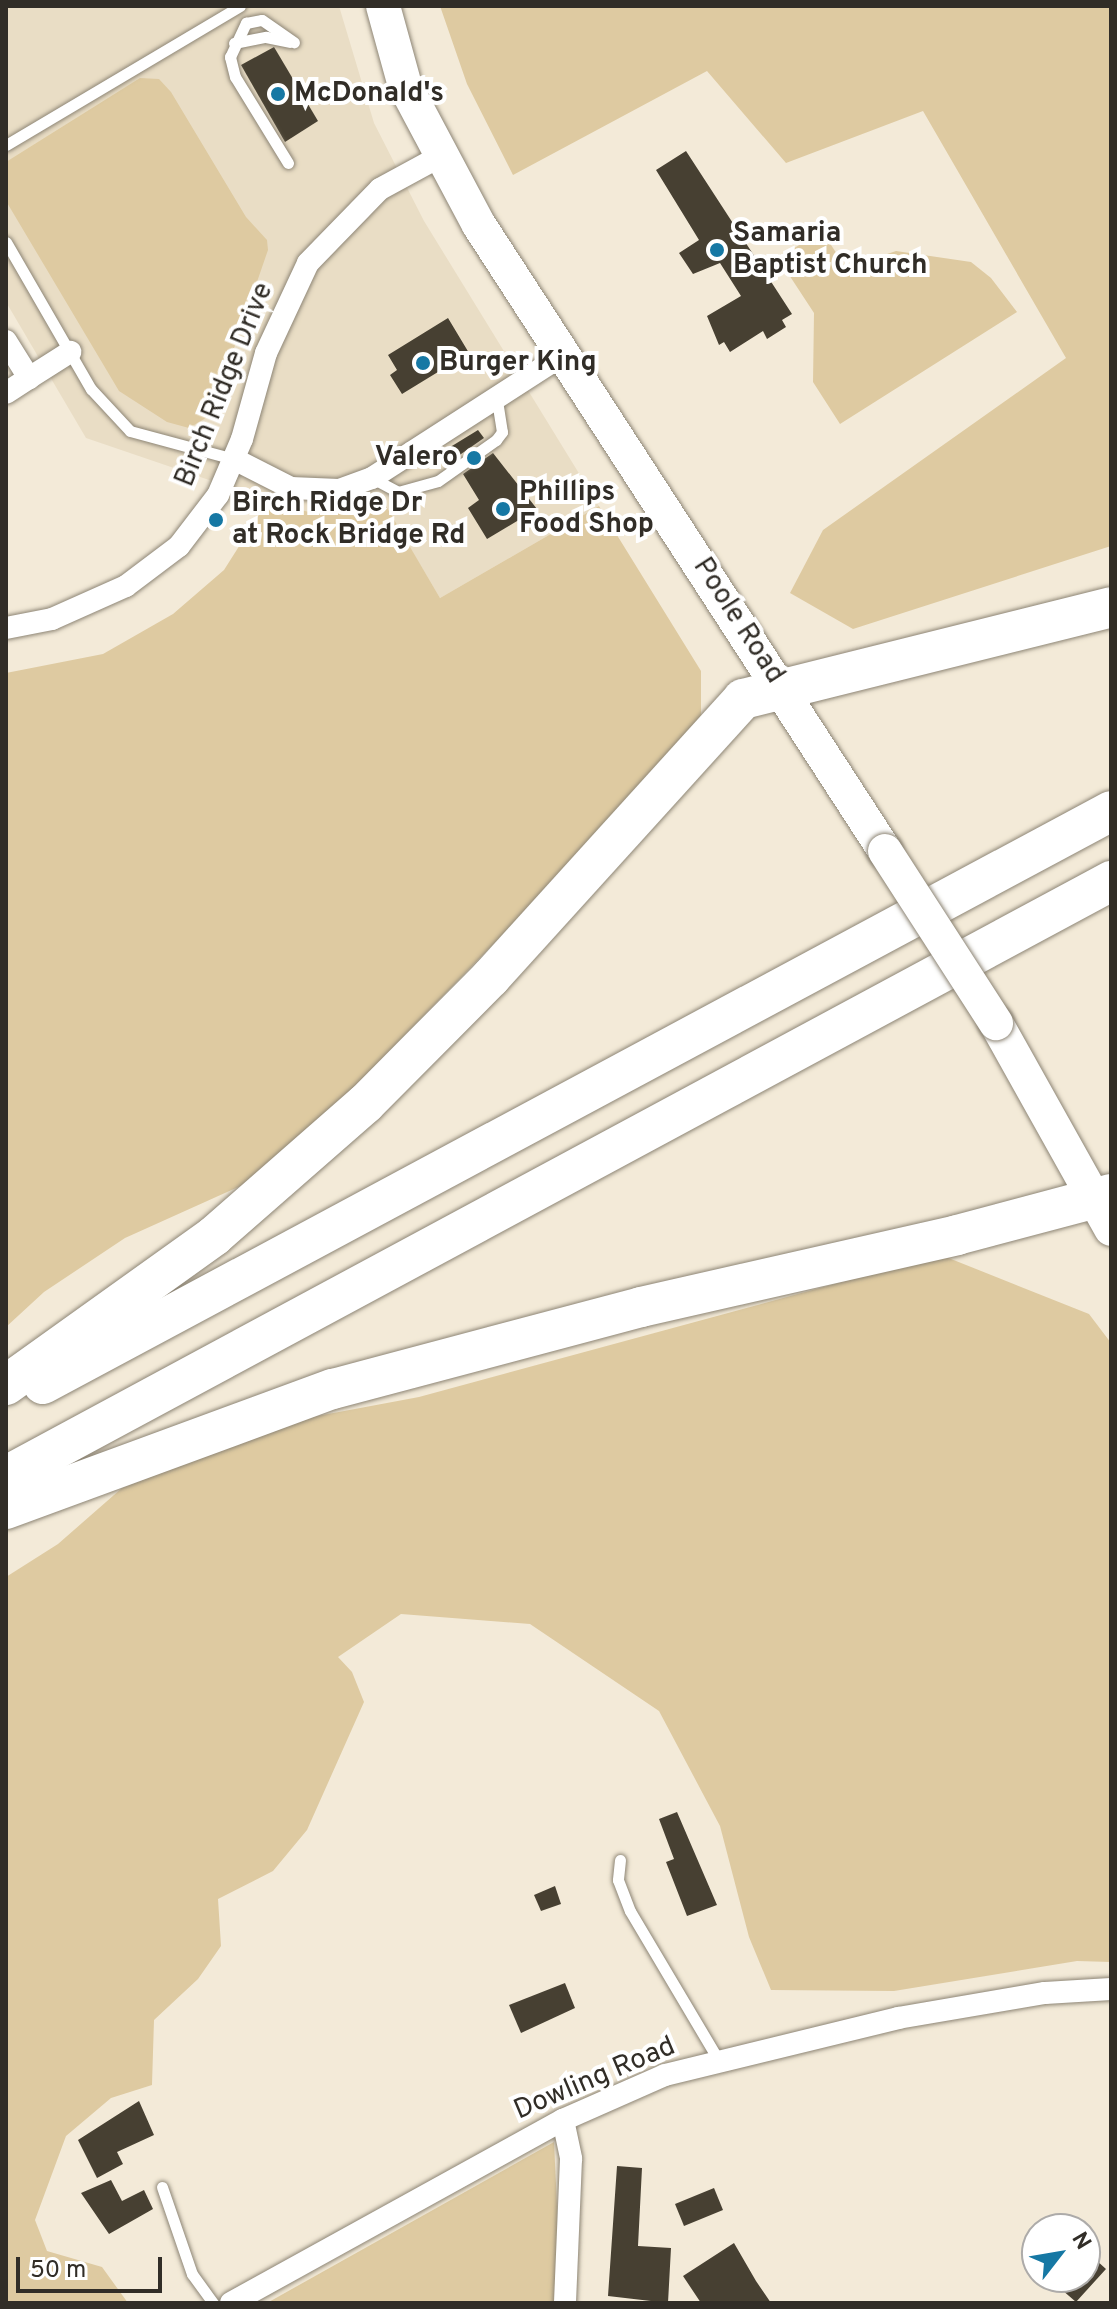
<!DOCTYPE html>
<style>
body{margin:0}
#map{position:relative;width:1117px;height:2309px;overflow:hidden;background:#f3ead8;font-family:Overpass,sans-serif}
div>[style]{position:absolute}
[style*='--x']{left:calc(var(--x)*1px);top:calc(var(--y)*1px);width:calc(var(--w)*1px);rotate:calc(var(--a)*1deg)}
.built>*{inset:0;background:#e9ddc5}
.green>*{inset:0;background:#decaa1}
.building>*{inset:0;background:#474032}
.roads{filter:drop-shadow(0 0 2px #8d8575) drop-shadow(0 0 2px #8d8575)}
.service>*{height:11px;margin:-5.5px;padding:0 5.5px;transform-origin:5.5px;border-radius:5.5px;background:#fff}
.minor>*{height:22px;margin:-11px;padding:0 11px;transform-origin:11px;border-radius:11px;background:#fff}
.primary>*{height:34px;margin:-17px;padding:0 17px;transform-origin:17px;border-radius:17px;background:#fff}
.motorway>*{height:40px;margin:-20px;padding:0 20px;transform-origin:20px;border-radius:20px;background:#fff}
.bridges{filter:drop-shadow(0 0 2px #8d8575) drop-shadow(0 0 2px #8d8575)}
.primary-bridge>*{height:34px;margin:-17px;padding:0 17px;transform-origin:17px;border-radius:17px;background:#fff}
.dots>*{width:22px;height:22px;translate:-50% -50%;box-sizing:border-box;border:4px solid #fff;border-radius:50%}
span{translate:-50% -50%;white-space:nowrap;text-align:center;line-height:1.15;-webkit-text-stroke:8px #fff;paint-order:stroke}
.poi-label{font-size:28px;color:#312d27;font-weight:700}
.left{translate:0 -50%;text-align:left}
.right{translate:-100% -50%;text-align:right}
.street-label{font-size:28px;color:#312d27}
.frame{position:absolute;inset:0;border:8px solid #312d27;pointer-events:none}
.north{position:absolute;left:1021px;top:2213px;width:80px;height:80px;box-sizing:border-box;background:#fff;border:2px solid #adaba9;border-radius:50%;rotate:59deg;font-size:22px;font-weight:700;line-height:32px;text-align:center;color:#312d27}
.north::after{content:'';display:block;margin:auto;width:28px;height:36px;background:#1678a4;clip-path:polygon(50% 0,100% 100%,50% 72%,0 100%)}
.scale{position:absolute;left:16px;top:2257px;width:146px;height:36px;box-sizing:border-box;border:4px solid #312d27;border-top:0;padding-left:10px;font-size:24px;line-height:28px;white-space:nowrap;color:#312d27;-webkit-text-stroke:6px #fff;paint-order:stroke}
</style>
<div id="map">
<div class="built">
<i style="clip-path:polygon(6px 6px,339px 6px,374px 123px,424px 221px,599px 506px,440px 598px,385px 506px,322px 515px,294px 509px,86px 438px,6px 302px)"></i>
</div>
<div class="green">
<i style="clip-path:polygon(440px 6px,1111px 6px,1111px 546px,853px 629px,790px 593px,823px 530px,1066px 358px,923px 111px,786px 163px,707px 71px,513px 175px,467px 84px)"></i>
<i style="clip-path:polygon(140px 78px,159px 79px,171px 92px,246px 217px,267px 240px,268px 250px,211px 415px,189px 428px,167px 422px,119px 391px,6px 201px,6px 162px)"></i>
<i style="clip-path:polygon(822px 231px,846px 268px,896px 251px,971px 262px,991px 278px,1017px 312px,840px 424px,813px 382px,814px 313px,778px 258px)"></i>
<i style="clip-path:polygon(267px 502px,322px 515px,386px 506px,440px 598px,599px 506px,701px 671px,701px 716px,651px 782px,360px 1081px,256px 1179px,125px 1238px,44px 1292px,6px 1327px,6px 673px,103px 654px,173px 614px,224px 570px)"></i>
<i style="clip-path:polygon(941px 1255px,1089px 1314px,1111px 1343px,1111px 1962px,1077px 1961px,894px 1991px,771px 1990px,749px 1937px,720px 1826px,659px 1711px,530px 1624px,401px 1614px,338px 1657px,352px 1672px,364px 1702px,307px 1830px,273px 1871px,218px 1899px,221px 1946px,198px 1979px,154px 2020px,152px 2085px,111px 2098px,66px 2136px,35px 2220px,47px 2251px,102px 2267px,128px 2303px,6px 2303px,6px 1577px,58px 1544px,122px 1488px,296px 1420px,419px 1397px)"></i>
<i style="clip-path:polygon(554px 2142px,558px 2227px,554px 2303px,267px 2303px)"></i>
</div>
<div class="building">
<i style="clip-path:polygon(274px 47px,318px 121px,285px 142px,241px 65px)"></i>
<i style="clip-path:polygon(686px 151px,792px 314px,782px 320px,786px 327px,767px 339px,763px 331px,730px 352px,724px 342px,719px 345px,707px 316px,741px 296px,720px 263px,693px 274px,679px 253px,699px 240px,656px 170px)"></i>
<i style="clip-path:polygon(448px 318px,469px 353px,402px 394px,390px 375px,397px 370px,388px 355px)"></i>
<i style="clip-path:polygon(478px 430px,484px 438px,454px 459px,447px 449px)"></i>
<i style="clip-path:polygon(493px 453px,537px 509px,487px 539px,468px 508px,479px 500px,463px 474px)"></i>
<i style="clip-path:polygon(677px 1812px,717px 1905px,687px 1916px,666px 1862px,674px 1859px,659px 1819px)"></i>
<i style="clip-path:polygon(555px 1886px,561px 1904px,541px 1911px,534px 1895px)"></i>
<i style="clip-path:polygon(565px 1983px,575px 2008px,521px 2033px,509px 2005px)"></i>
<i style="clip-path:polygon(139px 2101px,154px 2135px,117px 2152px,123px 2164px,97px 2178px,78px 2140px)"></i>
<i style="clip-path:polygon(617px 2166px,642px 2168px,638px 2246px,671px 2248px,668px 2303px,608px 2296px)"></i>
<i style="clip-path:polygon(111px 2180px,122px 2201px,144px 2190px,153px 2209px,109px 2234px,81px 2193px)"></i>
<i style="clip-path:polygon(714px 2188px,723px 2210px,684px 2226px,675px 2204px)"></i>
<i style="clip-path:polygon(734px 2243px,756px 2281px,771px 2303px,701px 2303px,683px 2276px)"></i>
<i style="clip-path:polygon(1085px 2250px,1106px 2269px,1076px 2302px,1047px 2277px,1085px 2277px)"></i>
</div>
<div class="roads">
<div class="service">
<i style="--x:234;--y:43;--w:33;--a:-11"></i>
<i style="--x:266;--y:37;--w:24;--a:12"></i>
<i style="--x:6;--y:145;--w:272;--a:-30.7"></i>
<i style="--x:288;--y:163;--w:101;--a:-121.6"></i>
<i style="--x:235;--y:77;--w:21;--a:-104"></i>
<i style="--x:230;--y:57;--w:38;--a:-65"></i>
<i style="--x:246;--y:23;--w:16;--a:-11"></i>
<i style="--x:262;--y:20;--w:39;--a:35"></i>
<i style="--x:6;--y:242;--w:170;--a:60"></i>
<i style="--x:91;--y:389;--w:57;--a:47.1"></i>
<i style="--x:130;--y:431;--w:108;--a:15.1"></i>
<i style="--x:372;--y:478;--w:30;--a:28"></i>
<i style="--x:398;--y:492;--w:41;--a:-15.4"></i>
<i style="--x:438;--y:481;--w:71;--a:-35.3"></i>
<i style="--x:496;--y:440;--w:10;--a:-53"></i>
<i style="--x:502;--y:432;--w:32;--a:-99"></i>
<i style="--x:620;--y:1860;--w:20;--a:96"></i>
<i style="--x:618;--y:1880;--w:33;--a:69"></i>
<i style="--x:630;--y:1911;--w:174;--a:59.3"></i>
<i style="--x:162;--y:2187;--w:92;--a:71"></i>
<i style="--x:192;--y:2274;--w:36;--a:54"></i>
</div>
<div class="minor">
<i style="--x:6;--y:341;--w:44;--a:58.1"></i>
<i style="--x:29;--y:378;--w:27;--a:147"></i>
<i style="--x:29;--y:378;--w:49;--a:-32.4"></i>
<i style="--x:234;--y:459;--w:64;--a:27"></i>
<i style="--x:291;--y:488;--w:48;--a:2.4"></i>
<i style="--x:339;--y:490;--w:35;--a:-20"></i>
<i style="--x:372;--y:478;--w:227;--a:-32.8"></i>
<i style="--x:6;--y:628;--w:47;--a:-11.1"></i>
<i style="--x:52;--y:619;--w:81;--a:-24"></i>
<i style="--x:126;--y:586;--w:66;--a:-37"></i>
<i style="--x:179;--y:546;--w:64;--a:-52.6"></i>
<i style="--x:218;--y:495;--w:61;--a:-66.8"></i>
<i style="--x:242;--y:439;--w:89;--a:-74.4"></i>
<i style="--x:266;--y:353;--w:99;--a:-65"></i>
<i style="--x:308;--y:263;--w:103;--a:-45.8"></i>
<i style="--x:380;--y:189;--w:67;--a:-28.5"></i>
<i style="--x:563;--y:2120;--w:40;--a:78"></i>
<i style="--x:571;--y:2159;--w:144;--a:92.4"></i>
<i style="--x:231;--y:2303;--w:379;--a:-28.9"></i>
<i style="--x:563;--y:2120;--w:111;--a:-23.8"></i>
<i style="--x:665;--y:2075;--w:240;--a:-13.7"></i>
<i style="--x:898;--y:2018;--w:149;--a:-9.7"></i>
<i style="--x:1045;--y:1993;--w:66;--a:-3.5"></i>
</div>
<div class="primary">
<i style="--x:383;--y:6;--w:83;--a:74.6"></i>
<i style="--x:405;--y:86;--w:157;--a:62"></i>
<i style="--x:479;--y:225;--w:746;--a:57.03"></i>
<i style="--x:996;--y:1023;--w:236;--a:60.8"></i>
</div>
<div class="motorway">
<i style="--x:43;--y:1384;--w:1212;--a:-28.21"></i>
<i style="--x:6;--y:1385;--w:256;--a:-35.6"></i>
<i style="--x:214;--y:1236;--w:201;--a:-41.2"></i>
<i style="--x:365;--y:1104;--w:179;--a:-45.2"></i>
<i style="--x:491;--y:977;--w:375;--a:-47.8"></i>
<i style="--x:743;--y:699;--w:379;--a:-14"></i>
<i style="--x:6;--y:1476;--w:1255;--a:-28.3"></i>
<i style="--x:6;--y:1509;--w:348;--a:-20.2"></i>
<i style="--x:333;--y:1389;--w:319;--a:-14.9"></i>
<i style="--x:641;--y:1307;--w:324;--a:-12.8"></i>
<i style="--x:957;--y:1235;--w:159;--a:-14.9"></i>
</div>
</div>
<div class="bridges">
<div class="primary-bridge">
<i style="--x:885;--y:851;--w:205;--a:57.2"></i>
</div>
</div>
<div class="dots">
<i style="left:278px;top:94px;background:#1678a4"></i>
<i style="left:717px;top:250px;background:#1678a4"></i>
<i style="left:423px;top:363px;background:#1678a4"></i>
<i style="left:474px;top:458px;background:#1678a4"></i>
<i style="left:503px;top:509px;background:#1678a4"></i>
<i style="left:216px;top:520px;background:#1678a4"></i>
</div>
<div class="poi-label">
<span class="left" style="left:294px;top:94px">McDonald's</span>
<span class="left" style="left:733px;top:250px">Samaria<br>Baptist Church</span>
<span class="left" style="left:439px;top:363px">Burger King</span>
<span class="right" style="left:458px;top:458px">Valero</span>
<span class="left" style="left:519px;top:509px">Phillips<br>Food Shop</span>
<span class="left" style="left:232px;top:520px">Birch Ridge Dr<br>at Rock Bridge Rd</span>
</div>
<div class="street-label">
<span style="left:225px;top:385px;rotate:-68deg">Birch Ridge Drive</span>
<span style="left:738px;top:621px;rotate:57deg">Poole Road</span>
<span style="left:595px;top:2079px;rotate:-23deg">Dowling Road</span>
</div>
<div class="frame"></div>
<div class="north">N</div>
<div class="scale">50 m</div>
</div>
